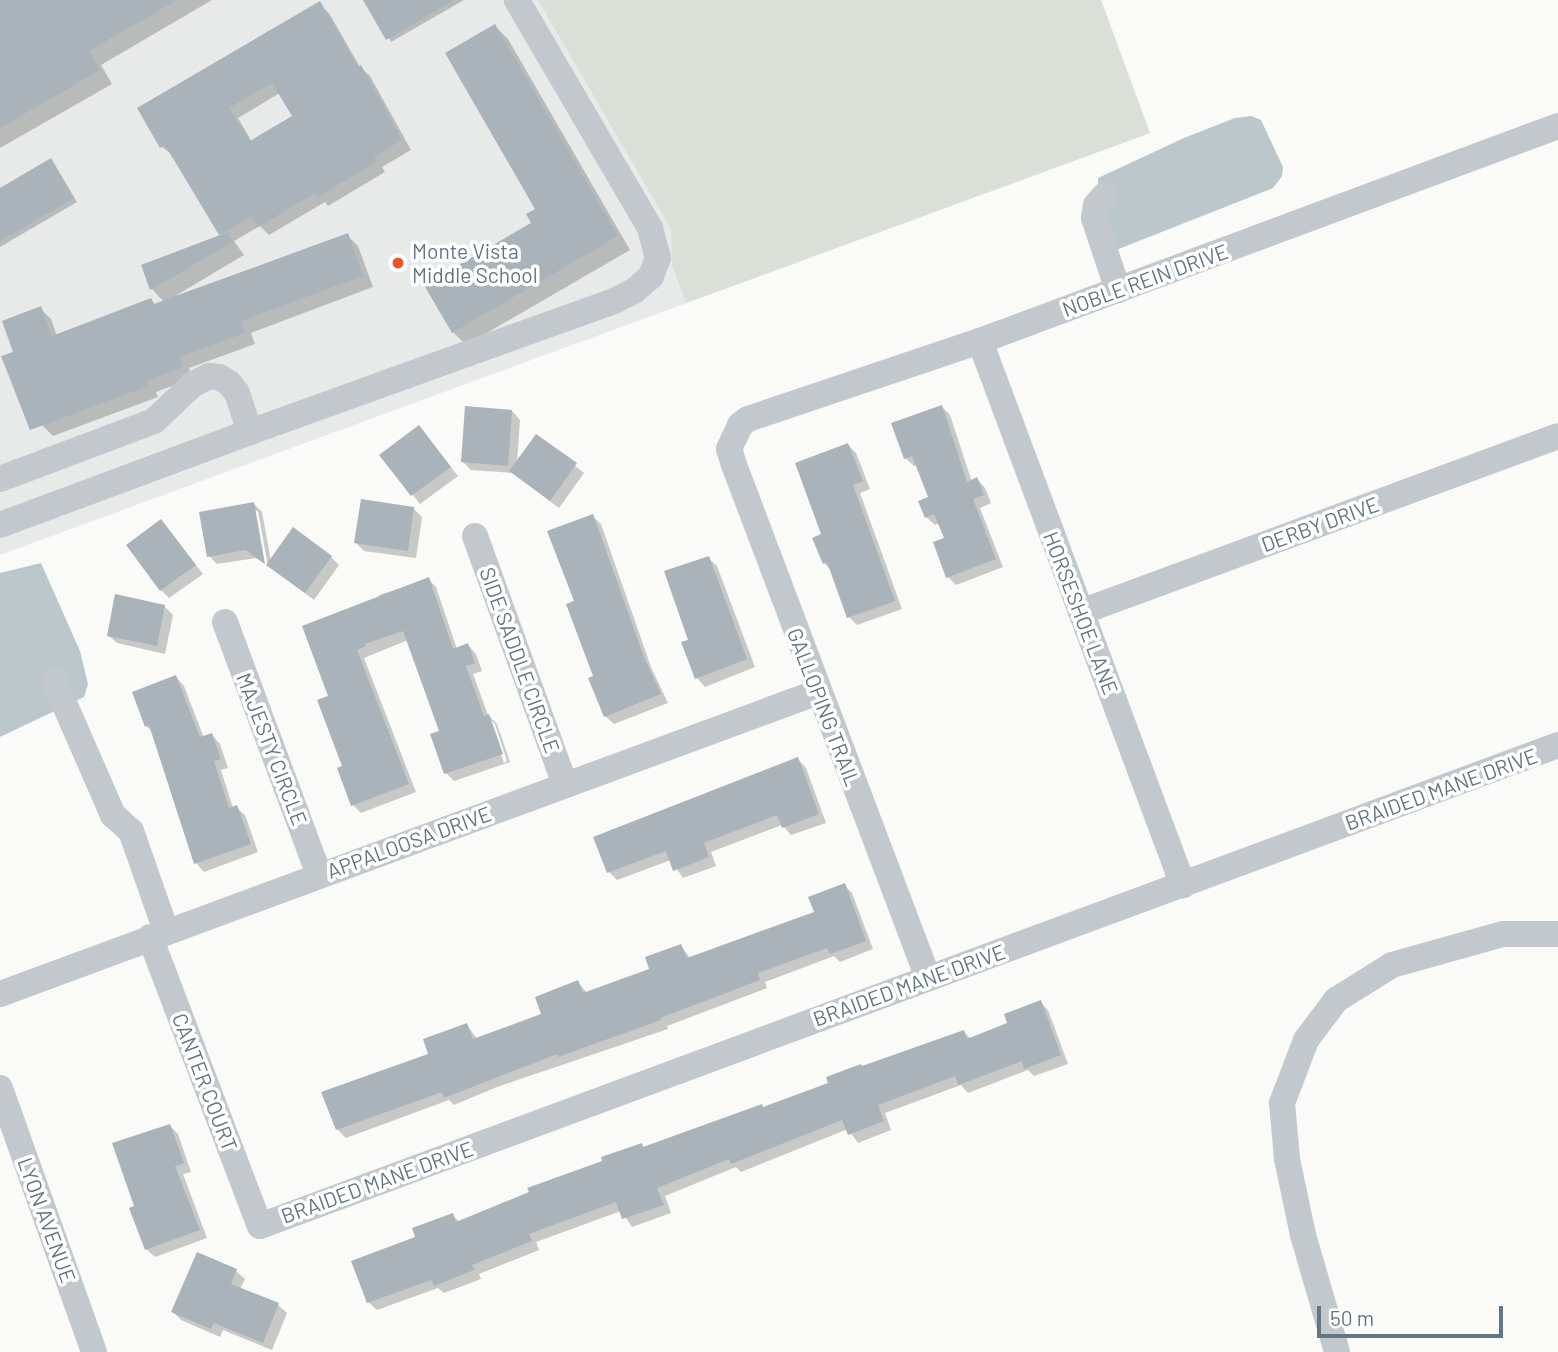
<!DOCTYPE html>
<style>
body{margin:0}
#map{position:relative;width:1558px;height:1352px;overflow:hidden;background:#fafaf8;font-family:Barlow,sans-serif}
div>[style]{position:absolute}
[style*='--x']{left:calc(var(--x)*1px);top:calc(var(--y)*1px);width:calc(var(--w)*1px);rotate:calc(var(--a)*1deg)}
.built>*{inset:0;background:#e8e9e9}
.green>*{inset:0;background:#dadfd7}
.water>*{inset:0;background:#bbc7cb}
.shadow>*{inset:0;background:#0003}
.building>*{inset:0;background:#aab3b9}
.minor>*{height:26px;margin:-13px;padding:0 13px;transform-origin:13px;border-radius:13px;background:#c3c8cc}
.dots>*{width:19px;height:19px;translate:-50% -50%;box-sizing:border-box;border:4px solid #fff;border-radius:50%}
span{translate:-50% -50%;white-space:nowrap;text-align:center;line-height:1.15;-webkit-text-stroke:7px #fff;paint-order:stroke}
.poi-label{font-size:21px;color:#657683}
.left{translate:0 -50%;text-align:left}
.street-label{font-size:21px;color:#657683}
.scale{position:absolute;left:1317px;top:1306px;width:186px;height:32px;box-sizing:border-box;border:4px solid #657683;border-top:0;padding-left:9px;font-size:21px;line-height:24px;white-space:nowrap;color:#657683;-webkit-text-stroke:5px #fff;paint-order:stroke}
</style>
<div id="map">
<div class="built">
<i style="clip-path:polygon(0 0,1101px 0,1150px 133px,0 555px)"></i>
</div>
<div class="green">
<i style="clip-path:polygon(538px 0,1101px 0,1150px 133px,686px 303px,672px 265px,671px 229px)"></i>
</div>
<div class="water">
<i style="clip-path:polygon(1251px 116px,1261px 120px,1283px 167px,1282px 176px,1273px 188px,1111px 252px,1098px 193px,1098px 178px,1184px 138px,1235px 118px)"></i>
<i style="clip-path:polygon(41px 563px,80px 651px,88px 684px,84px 697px,0 737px,0 573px)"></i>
</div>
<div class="shadow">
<i style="clip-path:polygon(0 0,212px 0,101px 65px,112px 84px,0 148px)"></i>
<i style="clip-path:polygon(365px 0,464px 0,391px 42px)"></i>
<i style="clip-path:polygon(evenodd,319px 4px,329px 13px,360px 67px,370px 76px,411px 150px,382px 167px,385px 172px,328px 206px,325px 202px,269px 235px,260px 226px,234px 241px,244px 255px,175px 296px,347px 235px,358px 246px,373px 287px,251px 333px,255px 344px,189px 368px,193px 378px,156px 392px,158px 397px,53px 436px,42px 425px,40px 308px,51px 319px,57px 336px,151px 300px,155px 305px,164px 302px,152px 289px,143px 266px,222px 236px,173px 155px,162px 147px,139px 109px,319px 4px,280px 93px,294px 117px,252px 142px,238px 118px,280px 93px)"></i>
<i style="clip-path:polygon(495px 26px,508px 39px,630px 250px,466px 345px,453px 332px,534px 224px,537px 209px)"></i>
<i style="clip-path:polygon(54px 164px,77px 202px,0 247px,0 190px)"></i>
<i style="clip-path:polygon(942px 407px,950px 415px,972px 482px,977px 479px,985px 488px,991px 503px,980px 508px,1003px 567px,956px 585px,948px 577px,946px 539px,940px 523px,935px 525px,926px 517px,930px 498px,917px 465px,914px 466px,905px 458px)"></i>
<i style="clip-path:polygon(512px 411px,520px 420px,517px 463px,537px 436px,584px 473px,559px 508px,513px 473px,471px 470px,462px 461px)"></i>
<i style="clip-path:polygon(419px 427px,458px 476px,420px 504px,382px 455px)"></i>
<i style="clip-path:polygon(848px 445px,856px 453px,870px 489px,860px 493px,902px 609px,857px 625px,849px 617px,832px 571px,824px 563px,824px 535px)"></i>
<i style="clip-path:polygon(254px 504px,262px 512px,271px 561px,331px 557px,339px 565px,314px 600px,268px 566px,258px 511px,254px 511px,263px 563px,256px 558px,217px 564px,209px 556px)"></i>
<i style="clip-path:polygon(413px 508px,422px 517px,416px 558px,364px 551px,356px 543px)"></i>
<i style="clip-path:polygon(592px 516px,601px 524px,651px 667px,668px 703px,614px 724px,605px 716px,576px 602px)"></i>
<i style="clip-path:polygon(161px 521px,203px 574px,169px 598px,161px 590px)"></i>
<i style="clip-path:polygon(708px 558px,717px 566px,755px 667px,705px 687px,697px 678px,690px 641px)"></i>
<i style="clip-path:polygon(evenodd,428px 579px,436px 587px,457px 649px,468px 645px,476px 654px,482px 671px,473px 674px,488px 715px,497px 724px,510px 762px,454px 781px,446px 773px,441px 732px,408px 640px,364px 658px,416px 792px,361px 813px,353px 805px,330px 697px,380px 599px,379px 595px,428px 579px,489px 718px,495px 724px,507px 761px,504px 763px,489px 718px)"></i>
<i style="clip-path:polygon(164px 606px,173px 615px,165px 654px,117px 643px,108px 635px)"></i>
<i style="clip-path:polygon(176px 677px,184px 686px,204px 738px,212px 735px,220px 744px,228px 768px,221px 770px,233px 808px,236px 807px,245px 815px,258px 852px,204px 872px,196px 863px,153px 732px,146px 726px)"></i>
<i style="clip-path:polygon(798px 759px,806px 768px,826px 823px,791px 835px,782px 825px,711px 852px,716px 866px,683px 878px,671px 860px,617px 880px,609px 872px)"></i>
<i style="clip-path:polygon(844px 885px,852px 893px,873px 949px,840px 962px,834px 956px,765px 982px,767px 988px,667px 1026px,668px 1029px,497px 1087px,454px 1105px,449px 1100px,346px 1138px,337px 1129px,467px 1025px,477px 1039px,544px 1015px,578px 982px,588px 994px,651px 970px,681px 946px,691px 959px,816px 913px)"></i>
<i style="clip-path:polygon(1040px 1002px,1048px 1010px,1068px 1064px,1034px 1076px,1028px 1070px,968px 1093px,961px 1085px,885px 1113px,891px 1130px,858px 1143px,848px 1129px,741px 1172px,736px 1167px,665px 1196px,671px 1213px,632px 1227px,621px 1211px,536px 1242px,539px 1250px,479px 1274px,481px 1279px,444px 1293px,438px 1288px,377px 1310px,368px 1302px,417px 1238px,452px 1215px,460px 1222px,642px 1145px,645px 1148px,763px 1109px,830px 1084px,863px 1068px,964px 1032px,971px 1039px,1010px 1024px)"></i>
<i style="clip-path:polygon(170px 1126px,178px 1134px,191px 1172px,183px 1174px,207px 1238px,155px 1257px,146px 1249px,136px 1207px)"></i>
<i style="clip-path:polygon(198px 1254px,236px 1271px,245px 1279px,240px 1289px,278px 1305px,287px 1313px,272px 1350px,223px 1330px,220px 1337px,181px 1320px,173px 1312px)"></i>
</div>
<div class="building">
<i style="clip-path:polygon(0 0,177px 0,89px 51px,100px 70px,0 128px)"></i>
<i style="clip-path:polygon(363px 0,454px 0,386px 40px)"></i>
<i style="clip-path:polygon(evenodd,320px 1px,358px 67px,361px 65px,402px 140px,374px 157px,377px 162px,317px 197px,315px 193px,258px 227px,252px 216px,219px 235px,165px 145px,160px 148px,137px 108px,320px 1px,272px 83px,292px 116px,250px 141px,229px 108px,272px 83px)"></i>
<i style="clip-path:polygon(495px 24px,618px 236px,452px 333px,424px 285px,531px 223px,526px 214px,535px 209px,445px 53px)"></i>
<i style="clip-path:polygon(51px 158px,74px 198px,0 241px,0 188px)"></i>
<i style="clip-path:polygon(228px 232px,233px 242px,150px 290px,141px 265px)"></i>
<i style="clip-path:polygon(348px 233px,363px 276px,241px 321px,245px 333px,179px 357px,183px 367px,146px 381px,148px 386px,30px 430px,1px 356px,13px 352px,2px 321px,41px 306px,52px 336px,151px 298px,154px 304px)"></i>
<i style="clip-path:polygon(942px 405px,967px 482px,977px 477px,984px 495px,973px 499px,996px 559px,946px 578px,933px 542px,944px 538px,934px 514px,925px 518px,918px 501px,928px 497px,912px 456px,904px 459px,891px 423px)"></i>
<i style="clip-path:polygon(465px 406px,512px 410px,508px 466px,461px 462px)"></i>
<i style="clip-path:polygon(419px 425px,451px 467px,411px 496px,379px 455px)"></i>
<i style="clip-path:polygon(536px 434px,577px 463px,550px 501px,509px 471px)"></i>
<i style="clip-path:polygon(848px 443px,863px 481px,853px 485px,895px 601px,847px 618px,827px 562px,823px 564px,812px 538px,821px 534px,795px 463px)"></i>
<i style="clip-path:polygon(361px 499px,414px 507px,408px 551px,354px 543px)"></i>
<i style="clip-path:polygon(254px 502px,265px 564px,246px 550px,207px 557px,199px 512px)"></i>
<i style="clip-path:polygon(593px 514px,644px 657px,661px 694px,604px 717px,588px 678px,593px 676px,566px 604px,574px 601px,547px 531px)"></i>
<i style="clip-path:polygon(161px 519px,196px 565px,160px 591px,126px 545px)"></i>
<i style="clip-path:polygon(293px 527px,332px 556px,305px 593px,266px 565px)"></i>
<i style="clip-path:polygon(709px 556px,747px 659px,695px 679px,681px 642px,688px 640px,664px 571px)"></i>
<i style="clip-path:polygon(429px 577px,453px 649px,468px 643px,475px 663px,466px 666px,484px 716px,489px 714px,503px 754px,444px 774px,430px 734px,439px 731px,403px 631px,365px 644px,366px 646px,357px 650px,409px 784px,351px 806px,337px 768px,342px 766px,317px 700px,328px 696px,302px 626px)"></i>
<i style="clip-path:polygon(115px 594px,165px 605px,157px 646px,107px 636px)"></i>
<i style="clip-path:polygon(176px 675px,200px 737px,212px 733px,221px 759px,214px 761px,229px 808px,237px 805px,251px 844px,194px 864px,149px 725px,145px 727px,132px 692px)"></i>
<i style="clip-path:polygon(798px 757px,819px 814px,782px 828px,777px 815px,704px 843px,709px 857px,673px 871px,666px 851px,607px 873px,593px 837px)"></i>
<i style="clip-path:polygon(845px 883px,866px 941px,830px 954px,827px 948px,758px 973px,760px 980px,660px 1018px,661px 1020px,558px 1057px,557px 1054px,444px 1098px,442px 1092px,336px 1130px,321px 1092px,428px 1054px,423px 1039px,467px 1023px,473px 1039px,541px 1014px,535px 997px,578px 980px,583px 993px,649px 969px,645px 957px,681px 944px,687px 958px,814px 912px,808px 897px)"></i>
<i style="clip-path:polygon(1041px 1000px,1061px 1055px,1024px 1069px,1022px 1061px,958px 1085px,955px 1076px,878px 1105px,884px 1121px,848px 1135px,842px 1120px,731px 1164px,729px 1159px,657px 1188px,664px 1205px,622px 1219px,616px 1202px,529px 1234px,532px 1241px,472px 1265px,474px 1270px,434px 1286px,431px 1280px,367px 1303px,351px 1261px,415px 1237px,412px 1228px,453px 1213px,456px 1222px,529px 1192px,527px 1188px,602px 1161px,601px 1157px,642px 1143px,643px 1147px,762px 1104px,763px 1107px,828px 1083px,826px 1077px,861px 1064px,862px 1066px,964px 1030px,967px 1039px,1007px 1023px,1004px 1014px)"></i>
<i style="clip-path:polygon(170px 1124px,184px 1163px,175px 1166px,200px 1230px,145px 1250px,129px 1208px,134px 1206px,112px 1143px)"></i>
<i style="clip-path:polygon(197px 1252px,237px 1269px,231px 1284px,279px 1303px,263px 1343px,214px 1323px,211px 1329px,171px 1312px)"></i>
</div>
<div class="minor">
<i style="--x:1105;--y:195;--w:13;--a:132"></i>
<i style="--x:1096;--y:205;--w:13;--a:99"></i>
<i style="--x:1094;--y:218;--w:76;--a:71.6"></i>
<i style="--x:980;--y:341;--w:581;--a:69.54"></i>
<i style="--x:250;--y:432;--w:387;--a:-19.8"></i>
<i style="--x:614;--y:301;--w:22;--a:-27"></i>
<i style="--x:634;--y:291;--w:23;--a:-41"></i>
<i style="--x:651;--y:276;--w:19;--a:-69"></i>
<i style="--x:658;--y:258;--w:31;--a:-105"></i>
<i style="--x:650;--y:228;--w:264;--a:-120.3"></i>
<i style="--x:0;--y:479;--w:165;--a:-20.6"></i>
<i style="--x:154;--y:421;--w:52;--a:-43.5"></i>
<i style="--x:192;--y:385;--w:19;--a:-28"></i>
<i style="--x:209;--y:376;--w:10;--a:6"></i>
<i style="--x:219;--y:377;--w:12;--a:31"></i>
<i style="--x:229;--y:383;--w:13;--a:51"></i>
<i style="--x:237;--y:393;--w:41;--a:71.6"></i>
<i style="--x:250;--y:432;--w:267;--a:159.6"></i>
<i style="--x:475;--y:536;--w:264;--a:70.1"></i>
<i style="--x:1081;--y:612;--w:508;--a:-20.25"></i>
<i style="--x:225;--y:622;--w:270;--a:69.6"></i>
<i style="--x:54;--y:680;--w:147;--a:66.4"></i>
<i style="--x:113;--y:815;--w:24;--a:42"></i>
<i style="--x:131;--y:831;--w:106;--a:70.7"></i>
<i style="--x:150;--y:937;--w:309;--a:69.2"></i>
<i style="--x:260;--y:1226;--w:1384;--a:-20.33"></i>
<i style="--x:928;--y:978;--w:548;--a:-110.71"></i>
<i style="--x:734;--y:465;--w:17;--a:-107"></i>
<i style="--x:729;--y:449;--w:26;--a:-65"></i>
<i style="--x:740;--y:425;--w:10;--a:-37"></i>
<i style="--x:748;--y:419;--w:245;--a:-18.6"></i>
<i style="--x:980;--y:341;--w:617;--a:-20.4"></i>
<i style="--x:0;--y:994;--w:872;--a:-20.26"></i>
<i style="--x:0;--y:1088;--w:280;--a:70.4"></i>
<i style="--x:1337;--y:1352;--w:122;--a:-106.2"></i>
<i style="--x:1303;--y:1235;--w:78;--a:-101.9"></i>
<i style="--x:1287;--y:1159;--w:56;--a:-95.1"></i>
<i style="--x:1282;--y:1103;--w:67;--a:-69.1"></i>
<i style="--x:1306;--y:1040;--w:50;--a:-53.1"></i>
<i style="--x:1336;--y:1000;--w:66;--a:-32"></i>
<i style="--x:1392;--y:965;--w:115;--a:-15.6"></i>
<i style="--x:1503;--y:934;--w:55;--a:0"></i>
</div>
<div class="dots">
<i style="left:398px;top:263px;background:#e4572e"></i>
</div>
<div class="poi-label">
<span class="left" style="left:412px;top:263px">Monte Vista<br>Middle School</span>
</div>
<div class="street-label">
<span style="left:1145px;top:280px;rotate:-20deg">NOBLE REIN DRIVE</span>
<span style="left:1320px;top:524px;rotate:-20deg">DERBY DRIVE</span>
<span style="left:1081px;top:613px;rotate:69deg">HORSESHOE LANE</span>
<span style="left:520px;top:660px;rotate:70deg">SIDE SADDLE CIRCLE</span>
<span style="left:824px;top:707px;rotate:69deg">GALLOPING TRAIL</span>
<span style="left:272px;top:749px;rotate:69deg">MAJESTY CIRCLE</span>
<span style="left:1441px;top:789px;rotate:-20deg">BRAIDED MANE DRIVE</span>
<span style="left:409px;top:842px;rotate:-20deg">APPALOOSA DRIVE</span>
<span style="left:909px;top:985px;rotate:-20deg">BRAIDED MANE DRIVE</span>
<span style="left:205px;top:1082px;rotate:69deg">CANTER COURT</span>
<span style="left:377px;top:1182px;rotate:-20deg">BRAIDED MANE DRIVE</span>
<span style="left:47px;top:1220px;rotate:70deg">LYON AVENUE</span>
</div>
<div class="scale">50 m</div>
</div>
